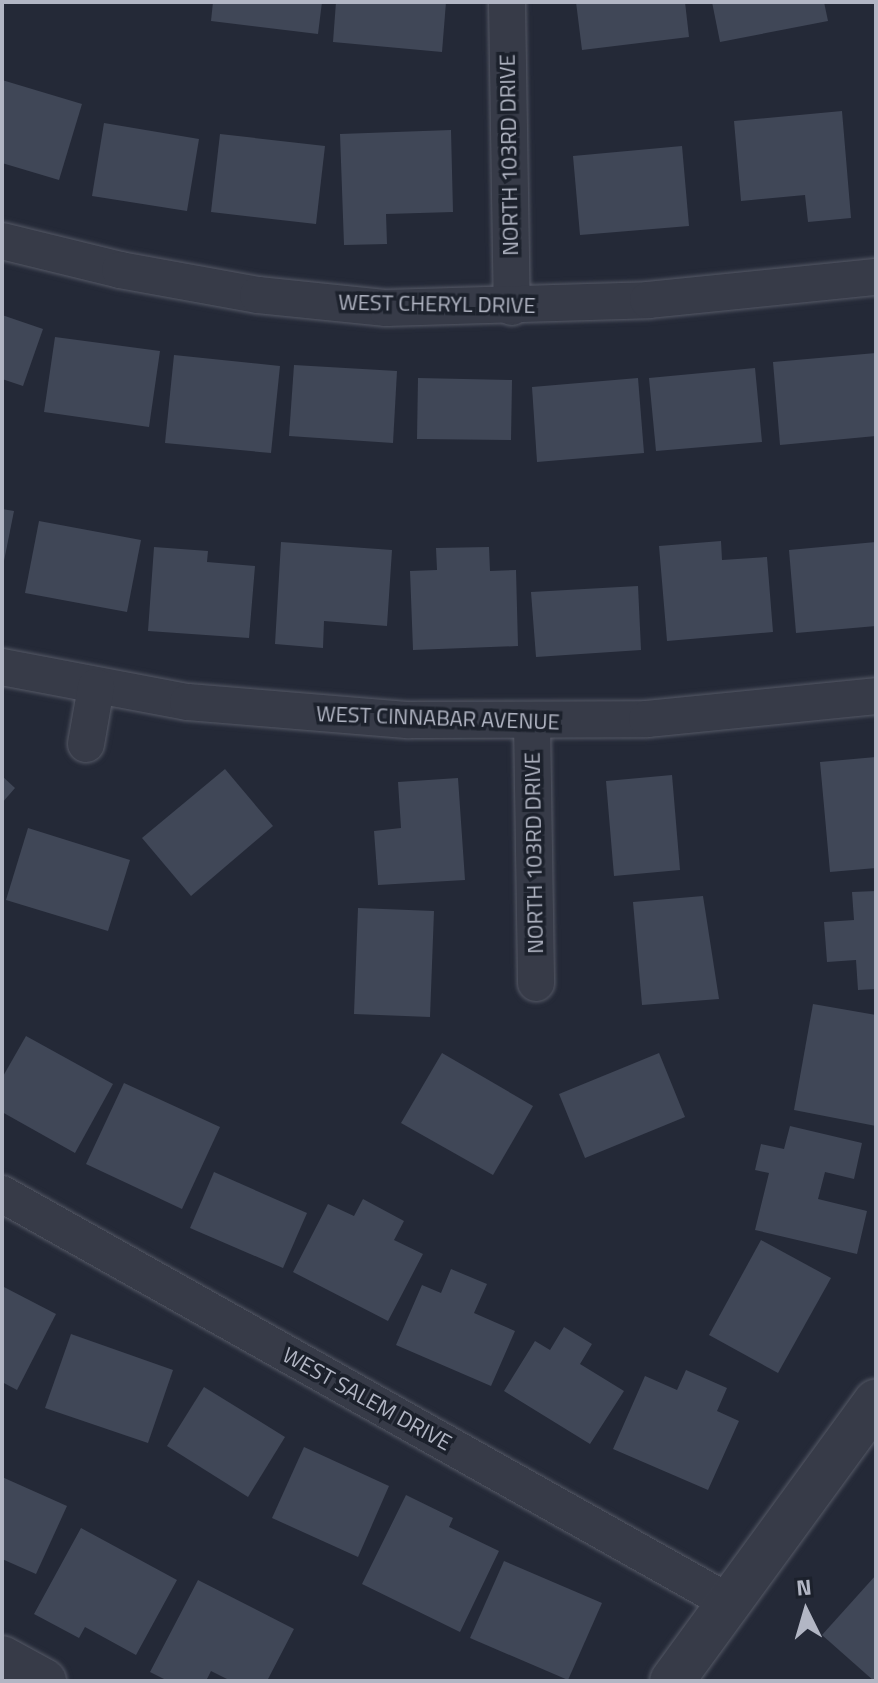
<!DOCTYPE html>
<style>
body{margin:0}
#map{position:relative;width:878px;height:1683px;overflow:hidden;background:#242937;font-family:"Titillium Web",sans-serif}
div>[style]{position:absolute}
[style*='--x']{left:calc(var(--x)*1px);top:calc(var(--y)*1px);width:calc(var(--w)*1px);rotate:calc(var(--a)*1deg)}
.building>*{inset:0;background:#404757}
.roads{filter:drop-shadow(0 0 2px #555966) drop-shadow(0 0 2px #555966)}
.minor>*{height:36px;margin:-18px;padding:0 18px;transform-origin:18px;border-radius:18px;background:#373b48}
.tertiary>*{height:44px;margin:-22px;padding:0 22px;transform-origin:22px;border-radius:22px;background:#373b48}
span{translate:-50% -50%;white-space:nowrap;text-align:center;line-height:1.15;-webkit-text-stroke:7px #1c212c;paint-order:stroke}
.street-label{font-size:22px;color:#b2b6c4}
.frame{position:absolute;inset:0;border:4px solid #b2b6c4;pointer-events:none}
.north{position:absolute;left:766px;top:1571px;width:80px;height:80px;-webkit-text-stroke:6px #1c212c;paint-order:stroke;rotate:355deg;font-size:22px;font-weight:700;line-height:32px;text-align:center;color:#b2b6c4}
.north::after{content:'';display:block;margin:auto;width:28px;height:36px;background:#b2b6c4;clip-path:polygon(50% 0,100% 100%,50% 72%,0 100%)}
</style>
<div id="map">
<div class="building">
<i style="clip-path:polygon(213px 2px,322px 2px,318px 34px,211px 21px)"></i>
<i style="clip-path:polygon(336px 2px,446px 2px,442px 52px,333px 42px)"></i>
<i style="clip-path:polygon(576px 2px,685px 2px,689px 37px,582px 50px)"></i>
<i style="clip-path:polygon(712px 2px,824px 2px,828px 21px,720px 42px)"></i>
<i style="clip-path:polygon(2px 80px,82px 104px,59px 180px,2px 163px)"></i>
<i style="clip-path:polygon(842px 111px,851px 218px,808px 222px,805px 195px,741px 201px,734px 121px)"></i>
<i style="clip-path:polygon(104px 123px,199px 139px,187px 211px,92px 196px)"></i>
<i style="clip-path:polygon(451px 130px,453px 212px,386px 214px,387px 244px,344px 245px,340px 134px)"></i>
<i style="clip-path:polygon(220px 134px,325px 146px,316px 224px,211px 212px)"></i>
<i style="clip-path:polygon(682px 146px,689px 226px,580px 235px,573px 156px)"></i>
<i style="clip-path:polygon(2px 315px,43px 329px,23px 386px,2px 379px)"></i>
<i style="clip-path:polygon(55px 337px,160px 351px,149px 427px,44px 412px)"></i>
<i style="clip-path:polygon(876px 353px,876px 436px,780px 445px,773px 362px)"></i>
<i style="clip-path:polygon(174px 355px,280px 366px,271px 453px,165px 443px)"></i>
<i style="clip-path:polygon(294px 365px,397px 371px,393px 443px,289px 436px)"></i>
<i style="clip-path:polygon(755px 368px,762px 442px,656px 451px,649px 378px)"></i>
<i style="clip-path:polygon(418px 378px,512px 380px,511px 440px,417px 439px)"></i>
<i style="clip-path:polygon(638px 378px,644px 453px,537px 462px,532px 387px)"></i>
<i style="clip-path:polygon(2px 509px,14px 511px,3px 566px,2px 566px)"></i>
<i style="clip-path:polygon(39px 521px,141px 540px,127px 612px,25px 593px)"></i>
<i style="clip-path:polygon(721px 541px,722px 560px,767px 557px,773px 632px,667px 641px,659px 546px)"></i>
<i style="clip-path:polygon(281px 542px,392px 550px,387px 626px,324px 621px,323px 648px,275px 644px)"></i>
<i style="clip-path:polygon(876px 542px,876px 626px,796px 633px,789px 550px)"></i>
<i style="clip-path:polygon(154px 547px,208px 551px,207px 562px,255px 566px,249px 638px,148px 631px)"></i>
<i style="clip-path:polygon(489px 547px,490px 571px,516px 570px,518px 646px,413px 650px,410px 571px,437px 570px,436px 548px)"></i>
<i style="clip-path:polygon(638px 586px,641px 650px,536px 657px,531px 592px)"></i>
<i style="clip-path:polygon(876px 757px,876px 868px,830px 872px,820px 762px)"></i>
<i style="clip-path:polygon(225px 769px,273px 826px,191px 896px,142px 838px)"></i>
<i style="clip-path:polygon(672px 775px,680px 870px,614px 876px,606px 781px)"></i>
<i style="clip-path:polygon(2px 776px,15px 788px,2px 803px)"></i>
<i style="clip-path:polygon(458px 778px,465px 880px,378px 885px,374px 831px,401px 828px,398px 782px)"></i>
<i style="clip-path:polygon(28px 828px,130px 860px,108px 931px,6px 900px)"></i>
<i style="clip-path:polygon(876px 891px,876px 989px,858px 990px,856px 960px,827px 962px,824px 922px,854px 920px,852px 892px)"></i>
<i style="clip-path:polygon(703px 896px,719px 999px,642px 1005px,633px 902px)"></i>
<i style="clip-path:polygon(358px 908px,434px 911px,430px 1017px,354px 1014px)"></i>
<i style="clip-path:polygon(813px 1004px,876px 1015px,876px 1126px,794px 1110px)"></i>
<i style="clip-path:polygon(26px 1036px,113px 1084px,75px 1153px,2px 1112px,2px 1078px)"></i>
<i style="clip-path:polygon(442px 1053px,533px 1106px,493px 1175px,401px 1123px)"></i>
<i style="clip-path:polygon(659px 1053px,685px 1117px,585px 1158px,559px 1094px)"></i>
<i style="clip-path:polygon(124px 1083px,220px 1127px,182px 1209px,86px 1164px)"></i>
<i style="clip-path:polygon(790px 1126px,862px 1143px,854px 1179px,825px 1172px,818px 1199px,867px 1211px,857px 1254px,755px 1230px,769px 1173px,755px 1170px,761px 1144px,784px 1149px)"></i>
<i style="clip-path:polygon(214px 1172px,307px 1213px,283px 1268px,190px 1228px)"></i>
<i style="clip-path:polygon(363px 1199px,404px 1221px,394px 1240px,423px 1254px,388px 1321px,293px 1272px,328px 1204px,354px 1216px)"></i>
<i style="clip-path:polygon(761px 1240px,831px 1278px,778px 1373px,709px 1335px)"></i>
<i style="clip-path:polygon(451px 1269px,487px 1284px,474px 1313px,515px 1331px,491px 1386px,396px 1345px,422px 1285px,441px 1293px)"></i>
<i style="clip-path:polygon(2px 1286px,56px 1314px,17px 1390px,2px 1382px)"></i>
<i style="clip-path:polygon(564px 1327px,592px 1344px,580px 1364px,624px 1391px,590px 1444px,504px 1391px,535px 1341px,550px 1350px)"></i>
<i style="clip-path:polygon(71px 1334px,173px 1370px,148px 1443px,45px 1408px)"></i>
<i style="clip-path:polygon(686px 1370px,727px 1388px,717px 1411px,739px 1421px,708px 1490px,613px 1449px,645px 1376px,677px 1390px)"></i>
<i style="clip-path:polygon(204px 1387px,285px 1437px,248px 1497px,167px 1446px)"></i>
<i style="clip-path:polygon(304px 1447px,389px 1486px,358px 1557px,272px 1518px)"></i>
<i style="clip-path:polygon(2px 1477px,67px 1506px,36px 1574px,2px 1559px)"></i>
<i style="clip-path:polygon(406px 1495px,453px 1518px,449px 1527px,499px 1551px,460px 1632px,362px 1584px)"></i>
<i style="clip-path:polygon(81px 1528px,177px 1580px,136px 1655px,85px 1627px,79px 1638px,34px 1614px)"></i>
<i style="clip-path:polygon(504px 1561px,602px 1603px,568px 1680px,470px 1638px)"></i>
<i style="clip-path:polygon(876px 1575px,876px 1681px,874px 1681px,822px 1635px)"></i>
<i style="clip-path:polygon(198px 1580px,294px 1629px,267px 1681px,231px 1681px,211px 1671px,206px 1681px,168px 1681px,150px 1672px)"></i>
</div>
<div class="roads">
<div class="minor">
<i style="--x:507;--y:2;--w:305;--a:89.1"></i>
<i style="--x:2;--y:241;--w:122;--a:13.8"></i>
<i style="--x:120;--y:270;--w:140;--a:10.3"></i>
<i style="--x:258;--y:295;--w:129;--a:5.8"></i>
<i style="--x:386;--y:308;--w:262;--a:-1.7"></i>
<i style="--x:648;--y:300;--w:229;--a:-5.8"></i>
<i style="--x:2;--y:667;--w:189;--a:10.7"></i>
<i style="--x:188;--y:702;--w:222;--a:4.7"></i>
<i style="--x:409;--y:720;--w:238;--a:-0.2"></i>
<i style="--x:647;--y:719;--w:230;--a:-5.7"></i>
<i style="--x:532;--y:723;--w:260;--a:89.1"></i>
<i style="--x:86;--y:744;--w:58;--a:-80"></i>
<i style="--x:2;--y:1194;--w:837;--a:29.32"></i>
</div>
<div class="tertiary">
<i style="--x:2;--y:1658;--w:48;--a:28.7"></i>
<i style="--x:672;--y:1681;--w:346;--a:-53.9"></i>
</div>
</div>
<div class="street-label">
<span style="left:509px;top:155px;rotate:-91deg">NORTH 103RD DRIVE</span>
<span style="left:437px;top:304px;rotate:1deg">WEST CHERYL DRIVE</span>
<span style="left:438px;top:718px;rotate:2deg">WEST CINNABAR AVENUE</span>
<span style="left:534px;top:853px;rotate:-91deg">NORTH 103RD DRIVE</span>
<span style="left:367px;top:1399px;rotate:29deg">WEST SALEM DRIVE</span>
</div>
<div class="frame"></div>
<div class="north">N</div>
</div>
